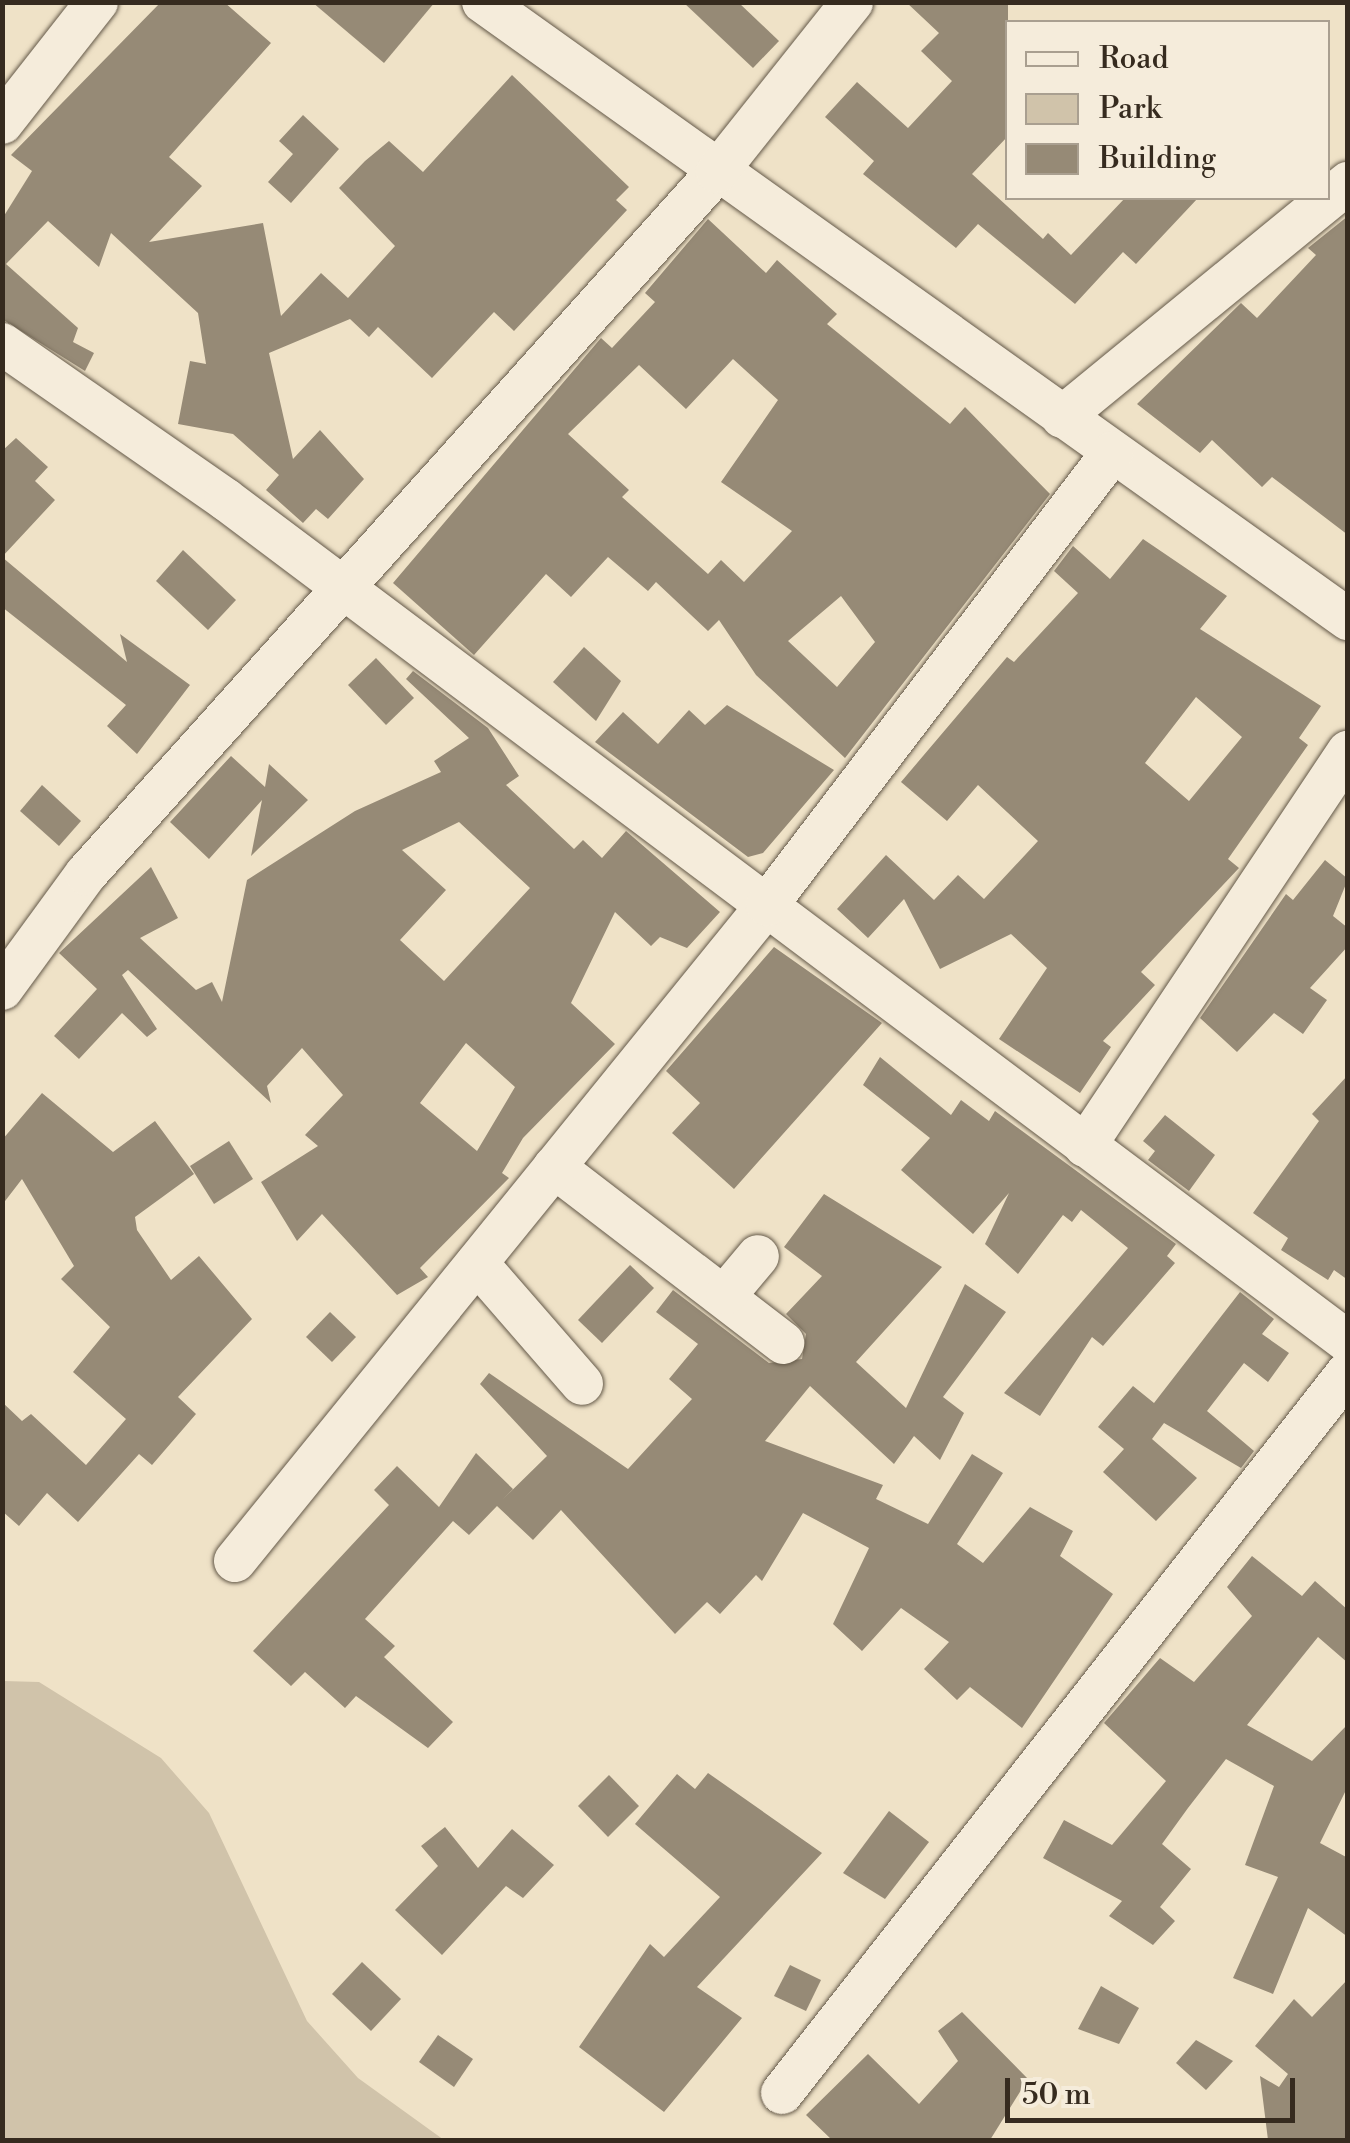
<!DOCTYPE html>
<style>
body{margin:0}
#map{position:relative;width:1350px;height:2143px;overflow:hidden;background:#efe2c7;font-family:"Libre Bodoni",serif}
div>[style]{position:absolute}
[style*='--x']{left:calc(var(--x)*1px);top:calc(var(--y)*1px);width:calc(var(--w)*1px);rotate:calc(var(--a)*1deg)}
.green>*{inset:0;background:#d0c3aa}
.building>*{inset:0;background:#968a76}
.roads{filter:drop-shadow(0 0 2px #645949) drop-shadow(0 0 2px #645949)}
.minor>*{height:42px;margin:-21px;padding:0 21px;transform-origin:21px;border-radius:21px;background:#f5ecdb}
span{translate:-50% -50%;white-space:nowrap;text-align:center;line-height:1.15;-webkit-text-stroke:9px #f5ecdb;paint-order:stroke}
.frame{position:absolute;inset:0;border:5px solid #362b1f;pointer-events:none}
.legend{position:absolute;left:1005px;top:20px;width:325px;height:180px;box-sizing:border-box;background:#f5ecdb;border:2px solid #a99f90;margin:0;padding:12px 18px;list-style:none;font-size:30px;color:#362b1f}
.legend li{display:flex;align-items:center;gap:20px;height:50px}
.legend b{width:50px;border:2px solid #a99f90}
.scale{position:absolute;left:1005px;top:2078px;width:290px;height:45px;box-sizing:border-box;border:5px solid #362b1f;border-top:0;padding-left:12px;font-size:30px;line-height:35px;white-space:nowrap;color:#362b1f;-webkit-text-stroke:8px #f5ecdb;paint-order:stroke}
</style>
<div id="map">
<div class="green">
<i style="clip-path:polygon(3px 1681px,39px 1682px,161px 1758px,209px 1813px,307px 2021px,358px 2078px,444px 2140px,3px 2140px)"></i>
</div>
<div class="building">
<i style="clip-path:polygon(161px 2px,224px 2px,271px 43px,169px 157px,202px 186px,149px 242px,263px 223px,281px 316px,321px 273px,348px 298px,395px 246px,339px 188px,365px 161px,389px 141px,423px 172px,512px 75px,629px 187px,616px 200px,627px 210px,514px 331px,494px 312px,432px 378px,378px 327px,369px 337px,350px 319px,269px 353px,293px 459px,320px 430px,364px 479px,328px 519px,316px 509px,303px 523px,266px 490px,279px 475px,233px 434px,178px 424px,190px 361px,206px 364px,198px 313px,111px 233px,99px 267px,48px 221px,6px 264px,78px 328px,73px 342px,94px 353px,85px 371px,2px 319px,2px 219px,32px 171px,11px 155px)"></i>
<i style="clip-path:polygon(312px 2px,435px 2px,384px 63px)"></i>
<i style="clip-path:polygon(683px 2px,738px 2px,779px 41px,753px 68px)"></i>
<i style="clip-path:polygon(906px 2px,1008px 2px,1008px 136px,972px 174px,1043px 239px,1048px 233px,1071px 255px,1125px 198px,1198px 198px,1136px 264px,1123px 252px,1075px 304px,978px 224px,956px 248px,863px 174px,874px 161px,825px 117px,857px 82px,908px 128px,952px 81px,921px 51px,939px 33px)"></i>
<i style="clip-path:polygon(303px 115px,339px 149px,291px 203px,268px 182px,293px 154px,279px 141px)"></i>
<i style="clip-path:polygon(1348px 216px,1348px 535px,1272px 477px,1262px 487px,1212px 440px,1200px 453px,1137px 404px,1241px 303px,1257px 318px,1316px 255px,1308px 248px)"></i>
<i style="clip-path:polygon(evenodd,708px 219px,766px 273px,777px 260px,837px 314px,827px 324px,950px 424px,965px 407px,1050px 494px,845px 758px,756px 675px,719px 620px,708px 631px,656px 582px,648px 591px,608px 557px,571px 597px,546px 574px,474px 655px,393px 583px,601px 338px,612px 348px,655px 302px,645px 293px,708px 219px,733px 359px,778px 400px,721px 482px,792px 531px,744px 582px,721px 560px,708px 574px,622px 497px,629px 490px,568px 434px,639px 365px,686px 409px,733px 359px,708px 219px,841px 596px,875px 642px,837px 687px,788px 641px,841px 596px)"></i>
<i style="clip-path:polygon(16px 438px,48px 467px,35px 481px,55px 500px,2px 557px,2px 451px)"></i>
<i style="clip-path:polygon(evenodd,1143px 539px,1227px 596px,1200px 629px,1321px 706px,1299px 738px,1308px 745px,1228px 859px,1239px 868px,1141px 972px,1155px 985px,1103px 1041px,1111px 1047px,1080px 1093px,999px 1039px,1047px 968px,1011px 934px,940px 969px,904px 899px,868px 938px,837px 909px,886px 855px,934px 900px,958px 875px,984px 899px,1038px 841px,978px 785px,947px 821px,901px 782px,1007px 657px,1014px 662px,1078px 593px,1054px 571px,1073px 546px,1110px 579px,1143px 539px,1196px 697px,1242px 737px,1189px 801px,1145px 763px,1196px 697px)"></i>
<i style="clip-path:polygon(183px 550px,236px 600px,208px 630px,156px 581px)"></i>
<i style="clip-path:polygon(2px 557px,127px 662px,120px 634px,190px 685px,137px 754px,107px 726px,126px 705px,2px 607px)"></i>
<i style="clip-path:polygon(584px 647px,621px 681px,596px 721px,553px 682px)"></i>
<i style="clip-path:polygon(376px 658px,414px 698px,386px 725px,348px 685px)"></i>
<i style="clip-path:polygon(evenodd,413px 671px,488px 728px,519px 776px,506px 785px,574px 849px,583px 840px,602px 858px,626px 831px,720px 912px,687px 948px,660px 937px,651px 946px,615px 912px,571px 1003px,615px 1044px,523px 1138px,502px 1173px,509px 1178px,420px 1268px,428px 1277px,397px 1295px,322px 1214px,297px 1241px,261px 1182px,318px 1146px,305px 1135px,343px 1095px,302px 1048px,267px 1086px,271px 1103px,128px 970px,122px 975px,157px 1029px,147px 1037px,122px 1013px,79px 1059px,54px 1036px,97px 989px,59px 953px,151px 867px,178px 918px,140px 938px,196px 990px,212px 982px,222px 1002px,247px 880px,355px 811px,441px 772px,434px 761px,469px 738px,406px 679px,413px 671px,459px 822px,530px 888px,444px 981px,400px 940px,446px 890px,402px 850px,459px 822px,413px 671px,466px 1043px,515px 1087px,477px 1151px,420px 1103px,466px 1043px)"></i>
<i style="clip-path:polygon(727px 705px,834px 770px,763px 853px,748px 857px,595px 742px,623px 712px,658px 744px,689px 710px,705px 725px)"></i>
<i style="clip-path:polygon(231px 756px,265px 787px,269px 764px,308px 800px,251px 856px,262px 800px,209px 859px,170px 822px)"></i>
<i style="clip-path:polygon(42px 785px,81px 821px,59px 846px,20px 811px)"></i>
<i style="clip-path:polygon(1325px 860px,1348px 879px,1333px 916px,1348px 928px,1348px 946px,1310px 988px,1327px 1000px,1303px 1034px,1274px 1013px,1237px 1052px,1200px 1018px,1286px 894px,1293px 900px)"></i>
<i style="clip-path:polygon(774px 947px,882px 1023px,734px 1189px,672px 1133px,700px 1103px,666px 1071px)"></i>
<i style="clip-path:polygon(880px 1057px,951px 1115px,961px 1100px,989px 1121px,995px 1111px,1176px 1244px,1167px 1256px,1175px 1263px,1103px 1346px,1092px 1337px,1040px 1416px,1004px 1393px,1128px 1248px,1081px 1210px,1072px 1222px,1063px 1215px,1018px 1274px,985px 1244px,1009px 1193px,973px 1234px,901px 1170px,930px 1138px,863px 1085px)"></i>
<i style="clip-path:polygon(1348px 1075px,1348px 1280px,1334px 1270px,1328px 1280px,1281px 1250px,1288px 1238px,1253px 1213px,1319px 1121px,1312px 1114px)"></i>
<i style="clip-path:polygon(42px 1093px,113px 1152px,155px 1121px,194px 1174px,135px 1217px,137px 1230px,171px 1280px,199px 1256px,252px 1319px,178px 1397px,196px 1414px,152px 1465px,139px 1454px,78px 1522px,47px 1493px,19px 1526px,2px 1511px,2px 1402px,22px 1421px,31px 1414px,86px 1465px,126px 1419px,73px 1372px,110px 1327px,61px 1279px,74px 1266px,22px 1179px,2px 1205px,2px 1140px)"></i>
<i style="clip-path:polygon(1165px 1115px,1215px 1155px,1189px 1191px,1148px 1160px,1155px 1151px,1143px 1141px)"></i>
<i style="clip-path:polygon(229px 1141px,253px 1179px,214px 1204px,190px 1166px)"></i>
<i style="clip-path:polygon(824px 1194px,942px 1267px,856px 1362px,906px 1408px,965px 1284px,1006px 1312px,943px 1397px,964px 1413px,940px 1460px,914px 1436px,894px 1464px,810px 1386px,765px 1441px,883px 1485px,876px 1499px,928px 1524px,972px 1454px,1003px 1473px,957px 1544px,983px 1563px,1030px 1507px,1073px 1531px,1060px 1556px,1113px 1594px,1022px 1728px,970px 1687px,957px 1700px,924px 1669px,949px 1642px,901px 1608px,862px 1651px,833px 1624px,869px 1548px,803px 1513px,762px 1581px,756px 1575px,720px 1614px,707px 1602px,675px 1634px,561px 1510px,533px 1540px,497px 1506px,469px 1535px,453px 1521px,365px 1619px,395px 1646px,384px 1657px,453px 1722px,428px 1748px,356px 1696px,345px 1708px,305px 1672px,291px 1686px,253px 1651px,389px 1505px,374px 1490px,397px 1466px,439px 1507px,476px 1453px,513px 1489px,501px 1501px,547px 1456px,480px 1384px,489px 1373px,628px 1469px,692px 1399px,669px 1379px,698px 1344px,656px 1312px,673px 1290px,769px 1363px,802px 1359px,806px 1334px,786px 1314px,822px 1276px,784px 1247px)"></i>
<i style="clip-path:polygon(630px 1265px,654px 1288px,602px 1343px,578px 1320px)"></i>
<i style="clip-path:polygon(1240px 1292px,1274px 1319px,1262px 1334px,1289px 1353px,1268px 1382px,1244px 1363px,1207px 1411px,1254px 1451px,1241px 1468px,1164px 1423px,1152px 1439px,1197px 1478px,1156px 1521px,1103px 1472px,1124px 1449px,1098px 1427px,1133px 1386px,1154px 1403px)"></i>
<i style="clip-path:polygon(330px 1312px,356px 1337px,332px 1362px,306px 1337px)"></i>
<i style="clip-path:polygon(1252px 1556px,1302px 1596px,1315px 1581px,1348px 1610px,1348px 1663px,1318px 1637px,1247px 1725px,1312px 1761px,1348px 1724px,1348px 1786px,1320px 1843px,1348px 1858px,1348px 1937px,1308px 1908px,1273px 1994px,1233px 1978px,1278px 1877px,1245px 1865px,1274px 1786px,1226px 1759px,1188px 1808px,1162px 1844px,1191px 1869px,1160px 1907px,1175px 1921px,1153px 1945px,1109px 1916px,1122px 1901px,1043px 1858px,1064px 1820px,1112px 1845px,1166px 1781px,1104px 1723px,1160px 1658px,1194px 1682px,1252px 1616px,1227px 1587px)"></i>
<i style="clip-path:polygon(708px 1773px,822px 1853px,697px 1987px,742px 2018px,664px 2112px,579px 2047px,650px 1944px,664px 1957px,720px 1897px,635px 1824px,677px 1774px,695px 1789px)"></i>
<i style="clip-path:polygon(609px 1775px,639px 1806px,608px 1837px,578px 1806px)"></i>
<i style="clip-path:polygon(889px 1811px,929px 1842px,885px 1899px,843px 1873px)"></i>
<i style="clip-path:polygon(445px 1827px,478px 1868px,512px 1829px,554px 1865px,523px 1898px,506px 1886px,442px 1955px,395px 1910px,438px 1866px,421px 1846px)"></i>
<i style="clip-path:polygon(362px 1962px,401px 1999px,371px 2031px,332px 1994px)"></i>
<i style="clip-path:polygon(790px 1965px,821px 1980px,806px 2011px,774px 1996px)"></i>
<i style="clip-path:polygon(1348px 1979px,1348px 2140px,1268px 2140px,1260px 2076px,1279px 2087px,1288px 2074px,1255px 2046px,1294px 1999px,1312px 2017px)"></i>
<i style="clip-path:polygon(1101px 1986px,1139px 2008px,1119px 2044px,1078px 2029px)"></i>
<i style="clip-path:polygon(962px 2012px,1028px 2079px,990px 2140px,832px 2140px,806px 2115px,868px 2054px,919px 2104px,958px 2061px,938px 2031px)"></i>
<i style="clip-path:polygon(438px 2035px,473px 2059px,454px 2087px,419px 2062px)"></i>
<i style="clip-path:polygon(1196px 2040px,1233px 2061px,1206px 2090px,1176px 2063px)"></i>
</div>
<div class="roads">
<div class="minor">
<i style="--x:483;--y:2;--w:1063;--a:35.5"></i>
<i style="--x:2;--y:123;--w:154;--a:-51.9"></i>
<i style="--x:2;--y:344;--w:272;--a:34.8"></i>
<i style="--x:225;--y:499;--w:1404;--a:36.89"></i>
<i style="--x:1062;--y:417;--w:370;--a:-39.3"></i>
<i style="--x:2;--y:989;--w:142;--a:-53.9"></i>
<i style="--x:86;--y:874;--w:944;--a:-48.05"></i>
<i style="--x:717;--y:172;--w:217;--a:-51.5"></i>
<i style="--x:1085;--y:1146;--w:474;--a:-56.3"></i>
<i style="--x:554;--y:1167;--w:289;--a:37.5"></i>
<i style="--x:477;--y:1263;--w:160;--a:49"></i>
<i style="--x:727;--y:1293;--w:48;--a:-50"></i>
<i style="--x:235;--y:1561;--w:845;--a:-50.96"></i>
<i style="--x:767;--y:905;--w:569;--a:-52.65"></i>
<i style="--x:782;--y:2093;--w:917;--a:-51.87"></i>
</div>
</div>
<div class="frame"></div>
<ul class="legend">
<li><b style="height:12px;background:#f5ecdb"></b>Road</li>
<li><b style="height:28px;background:#d0c3aa"></b>Park</li>
<li><b style="height:28px;background:#968a76"></b>Building</li>
</ul>
<div class="scale">50 m</div>
</div>
